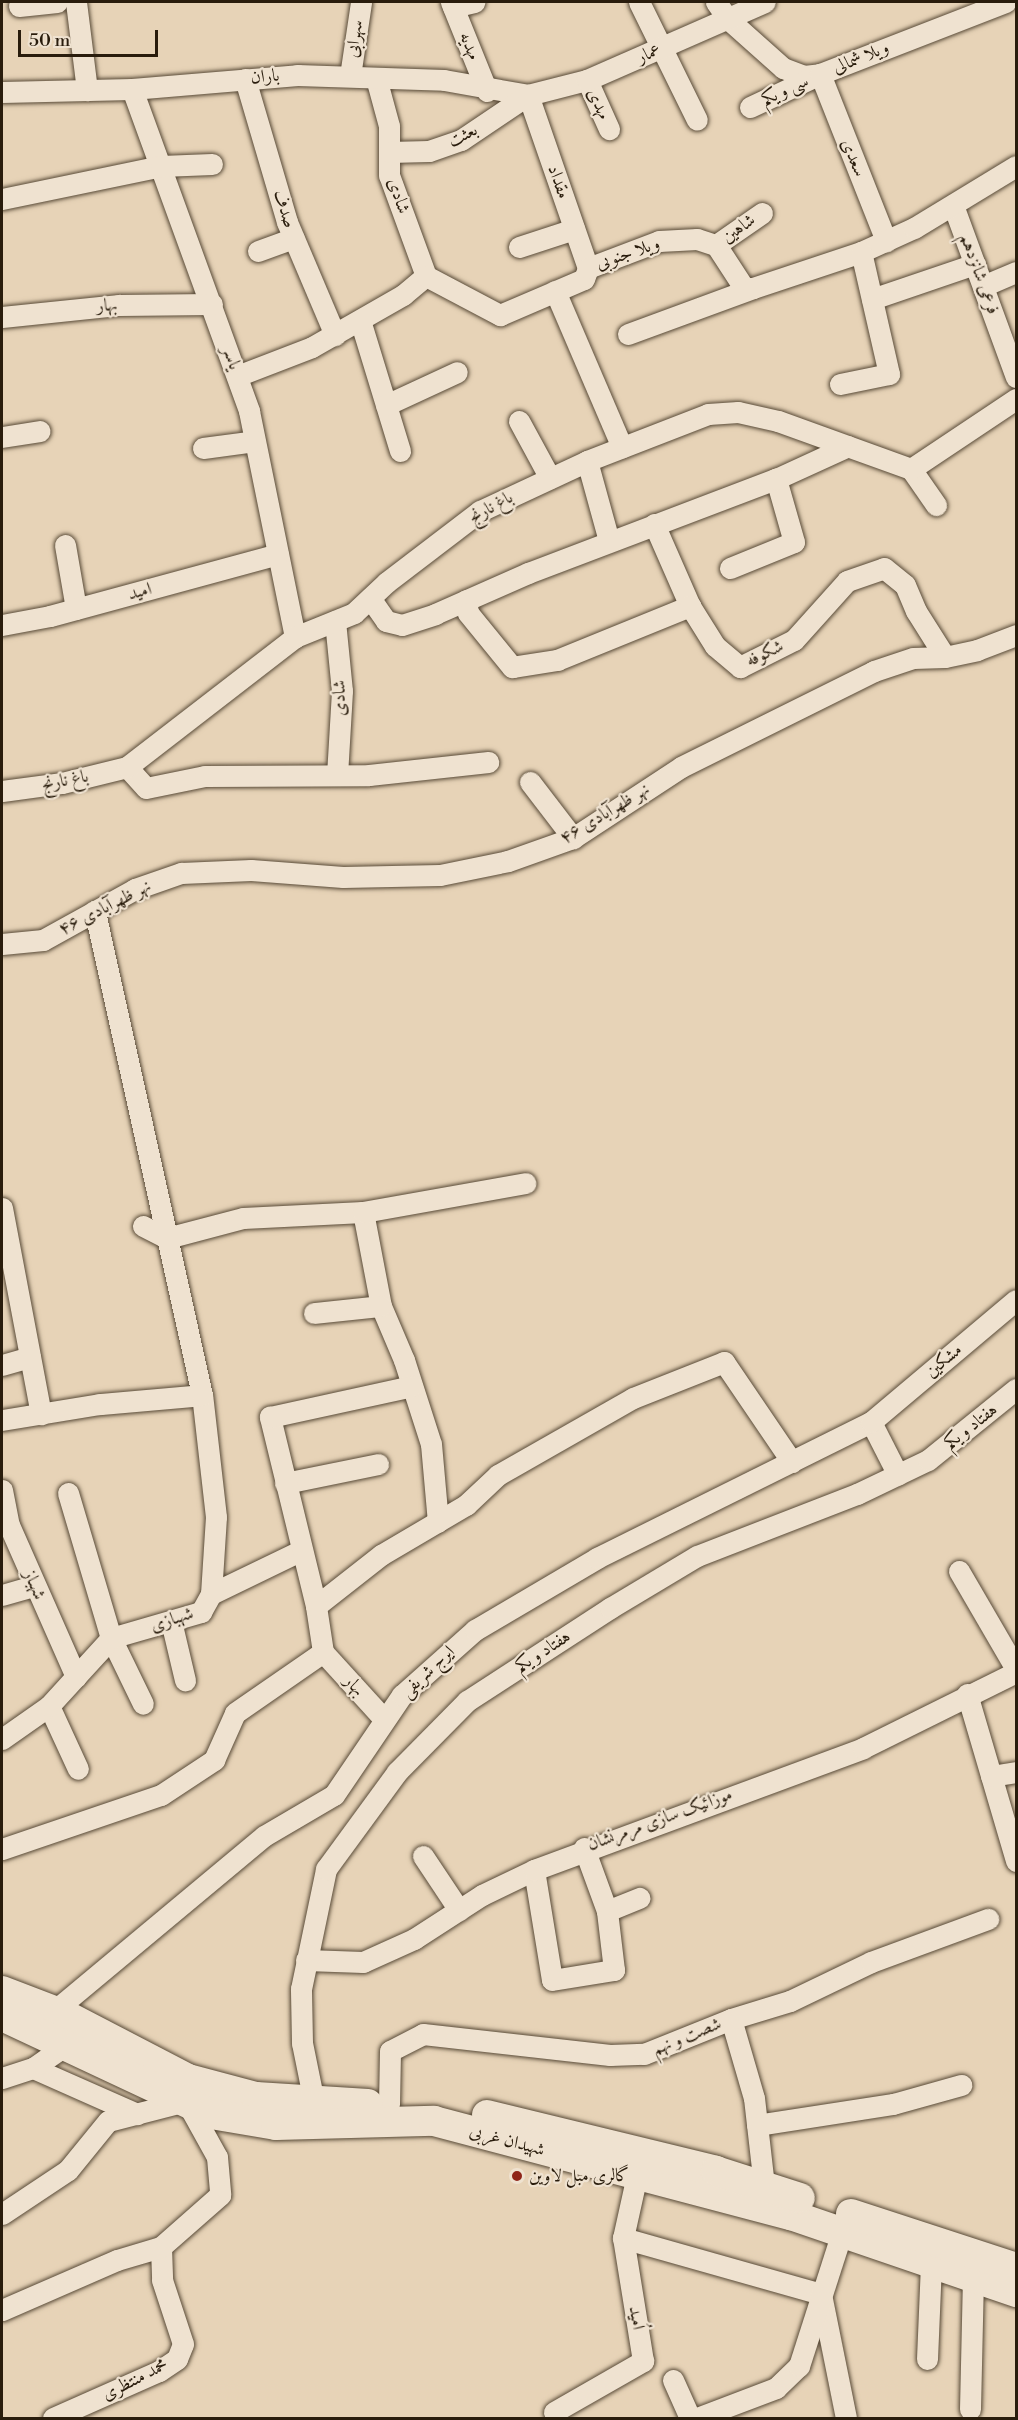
<!DOCTYPE html>
<meta charset="utf-8">
<style>
body{margin:0}
#map{position:relative;width:1018px;height:2420px;overflow:hidden;background:#e7d3b7;font-family:"Libre Bodoni",Amiri,serif}
div>[style]{position:absolute}
[style*='--x']{left:calc(var(--x)*1px);top:calc(var(--y)*1px);width:calc(var(--w)*1px);rotate:calc(var(--a)*1deg)}
.roads{filter:drop-shadow(0 0 2px #584a37) drop-shadow(0 0 2px #584a37)}
.minor>*{height:21px;margin:-10.5px;padding:0 10.5px;transform-origin:10.5px;border-radius:10.5px;background:#efe2d0}
.secondary>*{height:30px;margin:-15px;padding:0 15px;transform-origin:15px;border-radius:15px;background:#efe2d0}
.dots>*{width:16px;height:16px;translate:-50% -50%;box-sizing:border-box;border:3px solid #efe2d0;border-radius:50%}
span{translate:-50% -50%;white-space:nowrap;text-align:center;line-height:1.15;-webkit-text-stroke:4.5px #efe2d0;paint-order:stroke}
.street-label{font-size:18px;color:#291c0c}
.poi-label{font-size:18px;color:#291c0c}
.left{translate:0 -50%;text-align:left}
.frame{position:absolute;inset:0;border:3px solid #291c0c;pointer-events:none}
.scale{position:absolute;left:18px;top:30px;width:140px;height:27px;box-sizing:border-box;border:3px solid #291c0c;border-top:0;padding-left:8px;font-size:18px;line-height:21px;white-space:nowrap;color:#291c0c;-webkit-text-stroke:4px #efe2d0;paint-order:stroke}
</style>
<div id="map">
<div class="roads">
<div class="minor">
<i style="--x:76;--y:2;--w:89;--a:82.9"></i>
<i style="--x:451;--y:2;--w:96;--a:68"></i>
<i style="--x:639;--y:2;--w:131;--a:63.8"></i>
<i style="--x:716;--y:2;--w:21;--a:55"></i>
<i style="--x:728;--y:19;--w:74;--a:41.7"></i>
<i style="--x:783;--y:68;--w:22;--a:21"></i>
<i style="--x:804;--y:76;--w:16;--a:-7"></i>
<i style="--x:820;--y:74;--w:199;--a:-21.2"></i>
<i style="--x:19;--y:6;--w:38;--a:-6"></i>
<i style="--x:453;--y:7;--w:22;--a:-13"></i>
<i style="--x:350;--y:76;--w:75;--a:-81.5"></i>
<i style="--x:376;--y:78;--w:50;--a:74.8"></i>
<i style="--x:389;--y:126;--w:49;--a:90"></i>
<i style="--x:389;--y:175;--w:108;--a:69.9"></i>
<i style="--x:245;--y:79;--w:149;--a:73.6"></i>
<i style="--x:287;--y:222;--w:123;--a:67"></i>
<i style="--x:587;--y:80;--w:54;--a:65.8"></i>
<i style="--x:132;--y:89;--w:343;--a:70"></i>
<i style="--x:249;--y:411;--w:231;--a:78.5"></i>
<i style="--x:2;--y:92;--w:130;--a:-1.3"></i>
<i style="--x:132;--y:89;--w:166;--a:-4.8"></i>
<i style="--x:297;--y:75;--w:147;--a:1.9"></i>
<i style="--x:444;--y:80;--w:85;--a:10.1"></i>
<i style="--x:528;--y:95;--w:183;--a:70.9"></i>
<i style="--x:750;--y:107;--w:77;--a:-25.2"></i>
<i style="--x:820;--y:74;--w:180;--a:68.4"></i>
<i style="--x:389;--y:152;--w:40;--a:-1.4"></i>
<i style="--x:429;--y:151;--w:34;--a:-19"></i>
<i style="--x:461;--y:140;--w:81;--a:-33.9"></i>
<i style="--x:528;--y:95;--w:61;--a:-14.3"></i>
<i style="--x:587;--y:80;--w:194;--a:-23.7"></i>
<i style="--x:2;--y:199;--w:162;--a:-11.7"></i>
<i style="--x:161;--y:166;--w:51;--a:-2.2"></i>
<i style="--x:953;--y:205;--w:183;--a:69.9"></i>
<i style="--x:716;--y:245;--w:56;--a:-34.8"></i>
<i style="--x:519;--y:247;--w:58;--a:-18.1"></i>
<i style="--x:258;--y:251;--w:38;--a:-20"></i>
<i style="--x:983;--y:286;--w:36;--a:-23"></i>
<i style="--x:555;--y:291;--w:170;--a:66.8"></i>
<i style="--x:872;--y:299;--w:109;--a:-18.8"></i>
<i style="--x:2;--y:317;--w:118;--a:-5.9"></i>
<i style="--x:119;--y:305;--w:93;--a:-0.6"></i>
<i style="--x:360;--y:320;--w:137;--a:73"></i>
<i style="--x:628;--y:334;--w:133;--a:-20.2"></i>
<i style="--x:237;--y:376;--w:80;--a:-21.1"></i>
<i style="--x:312;--y:347;--w:105;--a:-29.7"></i>
<i style="--x:403;--y:295;--w:30;--a:-40"></i>
<i style="--x:426;--y:276;--w:84;--a:27.8"></i>
<i style="--x:500;--y:315;--w:91;--a:-23.2"></i>
<i style="--x:584;--y:279;--w:12;--a:-70"></i>
<i style="--x:588;--y:268;--w:76;--a:-20.8"></i>
<i style="--x:659;--y:241;--w:38;--a:-3"></i>
<i style="--x:697;--y:239;--w:20;--a:18"></i>
<i style="--x:716;--y:245;--w:51;--a:56.9"></i>
<i style="--x:744;--y:288;--w:9;--a:0"></i>
<i style="--x:753;--y:288;--w:114;--a:-18.4"></i>
<i style="--x:861;--y:252;--w:58;--a:-24.4"></i>
<i style="--x:914;--y:228;--w:119;--a:-31.3"></i>
<i style="--x:840;--y:384;--w:50;--a:-11.5"></i>
<i style="--x:889;--y:374;--w:125;--a:-102.9"></i>
<i style="--x:386;--y:405;--w:78;--a:-24.9"></i>
<i style="--x:519;--y:421;--w:65;--a:61.5"></i>
<i style="--x:2;--y:437;--w:38;--a:-9"></i>
<i style="--x:203;--y:448;--w:52;--a:-7.7"></i>
<i style="--x:587;--y:461;--w:83;--a:74.6"></i>
<i style="--x:911;--y:469;--w:44;--a:55.2"></i>
<i style="--x:654;--y:524;--w:90;--a:66.3"></i>
<i style="--x:65;--y:545;--w:65;--a:80.2"></i>
<i style="--x:730;--y:568;--w:69;--a:-22.1"></i>
<i style="--x:794;--y:542;--w:66;--a:-105.9"></i>
<i style="--x:370;--y:598;--w:28;--a:55"></i>
<i style="--x:386;--y:621;--w:16;--a:14"></i>
<i style="--x:402;--y:625;--w:35;--a:-18"></i>
<i style="--x:435;--y:614;--w:102;--a:-23.8"></i>
<i style="--x:528;--y:573;--w:265;--a:-20.8"></i>
<i style="--x:776;--y:479;--w:79;--a:-24.6"></i>
<i style="--x:466;--y:600;--w:13;--a:81"></i>
<i style="--x:468;--y:613;--w:70;--a:50.8"></i>
<i style="--x:512;--y:667;--w:46;--a:-8.8"></i>
<i style="--x:557;--y:660;--w:144;--a:-22.1"></i>
<i style="--x:690;--y:606;--w:47;--a:58"></i>
<i style="--x:715;--y:646;--w:33;--a:40"></i>
<i style="--x:740;--y:667;--w:60;--a:-26.6"></i>
<i style="--x:794;--y:640;--w:79;--a:-48.1"></i>
<i style="--x:847;--y:581;--w:39;--a:-19"></i>
<i style="--x:884;--y:568;--w:27;--a:39"></i>
<i style="--x:905;--y:585;--w:28;--a:67"></i>
<i style="--x:916;--y:611;--w:54;--a:57.8"></i>
<i style="--x:335;--y:621;--w:70;--a:84.3"></i>
<i style="--x:342;--y:691;--w:84;--a:93.4"></i>
<i style="--x:2;--y:625;--w:49;--a:-10.6"></i>
<i style="--x:50;--y:616;--w:236;--a:-15.2"></i>
<i style="--x:127;--y:767;--w:28;--a:48"></i>
<i style="--x:146;--y:788;--w:60;--a:-11.5"></i>
<i style="--x:205;--y:776;--w:164;--a:-0.3"></i>
<i style="--x:369;--y:775;--w:120;--a:-6.2"></i>
<i style="--x:530;--y:782;--w:71;--a:52.5"></i>
<i style="--x:2;--y:791;--w:61;--a:-7.6"></i>
<i style="--x:62;--y:783;--w:67;--a:-13.8"></i>
<i style="--x:127;--y:767;--w:212;--a:-37.7"></i>
<i style="--x:295;--y:637;--w:64;--a:-22.1"></i>
<i style="--x:354;--y:613;--w:45;--a:-43.2"></i>
<i style="--x:387;--y:582;--w:117;--a:-37.4"></i>
<i style="--x:480;--y:511;--w:118;--a:-25"></i>
<i style="--x:587;--y:461;--w:130;--a:-21.2"></i>
<i style="--x:708;--y:414;--w:30;--a:-4"></i>
<i style="--x:738;--y:412;--w:41;--a:12.7"></i>
<i style="--x:778;--y:421;--w:141;--a:19.8"></i>
<i style="--x:911;--y:469;--w:126;--a:-33.7"></i>
<i style="--x:2;--y:944;--w:41;--a:-5.6"></i>
<i style="--x:43;--y:940;--w:105;--a:-29"></i>
<i style="--x:135;--y:889;--w:49;--a:-19.2"></i>
<i style="--x:181;--y:873;--w:70;--a:-2.5"></i>
<i style="--x:251;--y:870;--w:92;--a:4.4"></i>
<i style="--x:343;--y:877;--w:97;--a:-1.2"></i>
<i style="--x:440;--y:875;--w:69;--a:-11.6"></i>
<i style="--x:508;--y:861;--w:69;--a:-19.5"></i>
<i style="--x:573;--y:838;--w:129;--a:-33.3"></i>
<i style="--x:681;--y:767;--w:216;--a:-26.4"></i>
<i style="--x:874;--y:671;--w:41;--a:-18.4"></i>
<i style="--x:913;--y:658;--w:32;--a:-2"></i>
<i style="--x:945;--y:657;--w:33;--a:-12"></i>
<i style="--x:977;--y:650;--w:42;--a:-21"></i>
<i style="--x:2;--y:1208;--w:210;--a:79.3"></i>
<i style="--x:363;--y:1212;--w:96;--a:79.2"></i>
<i style="--x:381;--y:1306;--w:59;--a:66.9"></i>
<i style="--x:404;--y:1360;--w:88;--a:72.2"></i>
<i style="--x:431;--y:1444;--w:78;--a:84.9"></i>
<i style="--x:143;--y:1226;--w:27;--a:27"></i>
<i style="--x:167;--y:1238;--w:79;--a:-14.7"></i>
<i style="--x:243;--y:1218;--w:120;--a:-2.9"></i>
<i style="--x:363;--y:1212;--w:165;--a:-10.1"></i>
<i style="--x:314;--y:1313;--w:67;--a:-6"></i>
<i style="--x:2;--y:1365;--w:29;--a:-16"></i>
<i style="--x:2;--y:1420;--w:99;--a:-9.3"></i>
<i style="--x:100;--y:1404;--w:102;--a:-5"></i>
<i style="--x:871;--y:1422;--w:59;--a:63"></i>
<i style="--x:285;--y:1483;--w:95;--a:-11.5"></i>
<i style="--x:2;--y:1490;--w:36;--a:79"></i>
<i style="--x:9;--y:1525;--w:166;--a:66.2"></i>
<i style="--x:68;--y:1493;--w:151;--a:73.5"></i>
<i style="--x:111;--y:1638;--w:73;--a:64.1"></i>
<i style="--x:959;--y:1571;--w:113;--a:59.8"></i>
<i style="--x:211;--y:1594;--w:99;--a:-25.8"></i>
<i style="--x:2;--y:1595;--w:33;--a:-16"></i>
<i style="--x:316;--y:1606;--w:83;--a:-38.1"></i>
<i style="--x:381;--y:1555;--w:99;--a:-30.5"></i>
<i style="--x:466;--y:1505;--w:44;--a:-43.2"></i>
<i style="--x:498;--y:1475;--w:155;--a:-29.7"></i>
<i style="--x:633;--y:1398;--w:98;--a:-21.6"></i>
<i style="--x:724;--y:1362;--w:121;--a:55.8"></i>
<i style="--x:171;--y:1621;--w:61;--a:76.7"></i>
<i style="--x:323;--y:1652;--w:91;--a:47.7"></i>
<i style="--x:967;--y:1694;--w:174;--a:73.6"></i>
<i style="--x:49;--y:1706;--w:69;--a:65.3"></i>
<i style="--x:2;--y:1739;--w:57;--a:-35.1"></i>
<i style="--x:49;--y:1706;--w:92;--a:-47.6"></i>
<i style="--x:111;--y:1638;--w:94;--a:-16.1"></i>
<i style="--x:201;--y:1612;--w:21;--a:-61"></i>
<i style="--x:211;--y:1594;--w:77;--a:-86.3"></i>
<i style="--x:216;--y:1517;--w:123;--a:-96.5"></i>
<i style="--x:202;--y:1395;--w:496;--a:-102.5"></i>
<i style="--x:991;--y:1776;--w:25;--a:-9"></i>
<i style="--x:2;--y:1849;--w:168;--a:-18.8"></i>
<i style="--x:161;--y:1795;--w:64;--a:-33.4"></i>
<i style="--x:214;--y:1760;--w:51;--a:-65.9"></i>
<i style="--x:235;--y:1713;--w:107;--a:-34.7"></i>
<i style="--x:323;--y:1652;--w:47;--a:-98.7"></i>
<i style="--x:316;--y:1606;--w:195;--a:-103.7"></i>
<i style="--x:270;--y:1417;--w:145;--a:-12.3"></i>
<i style="--x:423;--y:1856;--w:65;--a:56.3"></i>
<i style="--x:534;--y:1870;--w:111;--a:80.7"></i>
<i style="--x:552;--y:1980;--w:63;--a:-9.2"></i>
<i style="--x:614;--y:1970;--w:59;--a:-96.8"></i>
<i style="--x:607;--y:1911;--w:67;--a:-110.1"></i>
<i style="--x:607;--y:1911;--w:35;--a:-22"></i>
<i style="--x:306;--y:1960;--w:57;--a:2"></i>
<i style="--x:363;--y:1962;--w:56;--a:-24.3"></i>
<i style="--x:414;--y:1939;--w:81;--a:-32.9"></i>
<i style="--x:482;--y:1895;--w:58;--a:-25.7"></i>
<i style="--x:534;--y:1870;--w:351;--a:-20.3"></i>
<i style="--x:863;--y:1748;--w:171;--a:-26.4"></i>
<i style="--x:54;--y:2011;--w:273;--a:-39.8"></i>
<i style="--x:264;--y:1836;--w:81;--a:-30.4"></i>
<i style="--x:334;--y:1795;--w:121;--a:-55.8"></i>
<i style="--x:402;--y:1695;--w:98;--a:-41.7"></i>
<i style="--x:475;--y:1630;--w:142;--a:-30.5"></i>
<i style="--x:597;--y:1558;--w:306;--a:-26.4"></i>
<i style="--x:871;--y:1422;--w:189;--a:-40.1"></i>
<i style="--x:731;--y:2019;--w:82;--a:73.8"></i>
<i style="--x:754;--y:2098;--w:89;--a:83.5"></i>
<i style="--x:33;--y:2068;--w:114;--a:23.9"></i>
<i style="--x:2;--y:2078;--w:33;--a:-18"></i>
<i style="--x:33;--y:2068;--w:40;--a:-34.9"></i>
<i style="--x:314;--y:2102;--w:60;--a:-101.5"></i>
<i style="--x:302;--y:2043;--w:54;--a:-91.1"></i>
<i style="--x:301;--y:1989;--w:123;--a:-78.2"></i>
<i style="--x:326;--y:1869;--w:120;--a:-53.8"></i>
<i style="--x:397;--y:1772;--w:100;--a:-45.4"></i>
<i style="--x:467;--y:1701;--w:171;--a:-33"></i>
<i style="--x:610;--y:1608;--w:101;--a:-30.9"></i>
<i style="--x:697;--y:1556;--w:172;--a:-21.2"></i>
<i style="--x:857;--y:1494;--w:79;--a:-25.6"></i>
<i style="--x:928;--y:1460;--w:113;--a:-38.9"></i>
<i style="--x:389;--y:2104;--w:53;--a:-88.9"></i>
<i style="--x:390;--y:2051;--w:37;--a:-27"></i>
<i style="--x:423;--y:2034;--w:188;--a:6.4"></i>
<i style="--x:610;--y:2055;--w:34;--a:-2"></i>
<i style="--x:644;--y:2054;--w:94;--a:-21.9"></i>
<i style="--x:731;--y:2019;--w:62;--a:-17"></i>
<i style="--x:790;--y:2001;--w:90;--a:-25.7"></i>
<i style="--x:871;--y:1962;--w:125;--a:-20.2"></i>
<i style="--x:757;--y:2125;--w:138;--a:-8.8"></i>
<i style="--x:893;--y:2104;--w:71;--a:-15.6"></i>
<i style="--x:2;--y:2214;--w:79;--a:-33.7"></i>
<i style="--x:68;--y:2170;--w:63;--a:-50.8"></i>
<i style="--x:108;--y:2121;--w:81;--a:-14.4"></i>
<i style="--x:186;--y:2101;--w:64;--a:61"></i>
<i style="--x:217;--y:2157;--w:38;--a:85"></i>
<i style="--x:220;--y:2195;--w:79;--a:138.6"></i>
<i style="--x:161;--y:2247;--w:33;--a:88"></i>
<i style="--x:162;--y:2280;--w:67;--a:71.8"></i>
<i style="--x:183;--y:2344;--w:16;--a:112"></i>
<i style="--x:177;--y:2359;--w:22;--a:146"></i>
<i style="--x:159;--y:2371;--w:116;--a:156.1"></i>
<i style="--x:623;--y:2238;--w:206;--a:15.8"></i>
<i style="--x:821;--y:2294;--w:126;--a:78.6"></i>
<i style="--x:2;--y:2310;--w:125;--a:-23.5"></i>
<i style="--x:117;--y:2260;--w:46;--a:-16.5"></i>
<i style="--x:927;--y:2359;--w:96;--a:-87.6"></i>
<i style="--x:673;--y:2380;--w:42;--a:65.9"></i>
<i style="--x:970;--y:2409;--w:132;--a:-88.7"></i>
<i style="--x:554;--y:2412;--w:103;--a:-29.8"></i>
<i style="--x:643;--y:2361;--w:125;--a:-99.2"></i>
<i style="--x:623;--y:2238;--w:65;--a:-77.5"></i>
<i style="--x:697;--y:2418;--w:85;--a:-20.8"></i>
<i style="--x:776;--y:2388;--w:32;--a:-44"></i>
<i style="--x:799;--y:2366;--w:141;--a:-72.2"></i>
</div>
<div class="secondary">
<i style="--x:2;--y:1991;--w:70;--a:21"></i>
<i style="--x:67;--y:2016;--w:136;--a:27.5"></i>
<i style="--x:188;--y:2079;--w:70;--a:14.8"></i>
<i style="--x:256;--y:2097;--w:112;--a:3.6"></i>
<i style="--x:2;--y:2016;--w:231;--a:25.1"></i>
<i style="--x:211;--y:2114;--w:66;--a:9.6"></i>
<i style="--x:276;--y:2125;--w:158;--a:-1.5"></i>
<i style="--x:434;--y:2121;--w:369;--a:14.8"></i>
<i style="--x:791;--y:2215;--w:238;--a:18.9"></i>
<i style="--x:487;--y:2115;--w:236;--a:13.7"></i>
<i style="--x:716;--y:2171;--w:88;--a:17.8"></i>
<i style="--x:851;--y:2214;--w:174;--a:18.1"></i>
</div>
</div>
<div class="dots">
<i style="left:517px;top:2176px;background:#8f2418"></i>
</div>
<div class="street-label">
<span style="left:355px;top:39px;rotate:-82deg">سهرابی</span>
<span style="left:469px;top:46px;rotate:68deg">مهدیه</span>
<span style="left:649px;top:54px;rotate:-23deg">عمار</span>
<span style="left:861px;top:58px;rotate:-22deg">ویلا شمالی</span>
<span style="left:265px;top:77px;rotate:-5deg">باران</span>
<span style="left:785px;top:91px;rotate:-25deg">سی و یکم</span>
<span style="left:598px;top:104px;rotate:66deg">مهدی</span>
<span style="left:463px;top:136px;rotate:-27deg">بعثت</span>
<span style="left:853px;top:158px;rotate:68deg">سعدی</span>
<span style="left:558px;top:182px;rotate:71deg">مقداد</span>
<span style="left:398px;top:196px;rotate:72deg">شادی</span>
<span style="left:284px;top:209px;rotate:72deg">صدف</span>
<span style="left:739px;top:229px;rotate:-35deg">شاهین</span>
<span style="left:628px;top:254px;rotate:-19deg">ویلا جنوبی</span>
<span style="left:979px;top:274px;rotate:70deg">فرعی شانزدهم</span>
<span style="left:107px;top:306px;rotate:-3deg">بهار</span>
<span style="left:231px;top:358px;rotate:71deg">یاسر</span>
<span style="left:491px;top:508px;rotate:-29deg">باغ نارنج</span>
<span style="left:140px;top:592px;rotate:-15deg">امید</span>
<span style="left:765px;top:654px;rotate:-26deg">شکوفه</span>
<span style="left:340px;top:698px;rotate:-90deg">شادی</span>
<span style="left:65px;top:781px;rotate:-11deg">باغ نارنج</span>
<span style="left:605px;top:814px;rotate:-31deg">نهر ظهرآبادی ۴۶</span>
<span style="left:105px;top:908px;rotate:-27deg">نهر ظهرآبادی ۴۶</span>
<span style="left:944px;top:1361px;rotate:-40deg">مشکین</span>
<span style="left:971px;top:1427px;rotate:-38deg">هفتاد و یکم</span>
<span style="left:34px;top:1585px;rotate:67deg">شهباز</span>
<span style="left:172px;top:1620px;rotate:-18deg">شهبازی</span>
<span style="left:543px;top:1652px;rotate:-33deg">هفتاد و یکم</span>
<span style="left:428px;top:1672px;rotate:-43deg">ایرج شریفی</span>
<span style="left:354px;top:1686px;rotate:48deg">بهار</span>
<span style="left:660px;top:1820px;rotate:-20deg">موزائیک سازی مرمرنشان</span>
<span style="left:687px;top:2037px;rotate:-22deg">شصت و نهم</span>
<span style="left:507px;top:2141px;rotate:15deg">شهیدان غربی</span>
<span style="left:636px;top:2318px;rotate:81deg">اُمید</span>
<span style="left:135px;top:2380px;rotate:-27deg">محمد منتظری</span>
</div>
<div class="poi-label">
<span class="left" style="left:529px;top:2176px">گالری مبل لاوین</span>
</div>
<div class="frame"></div>
<div class="scale">50 m</div>
</div>
